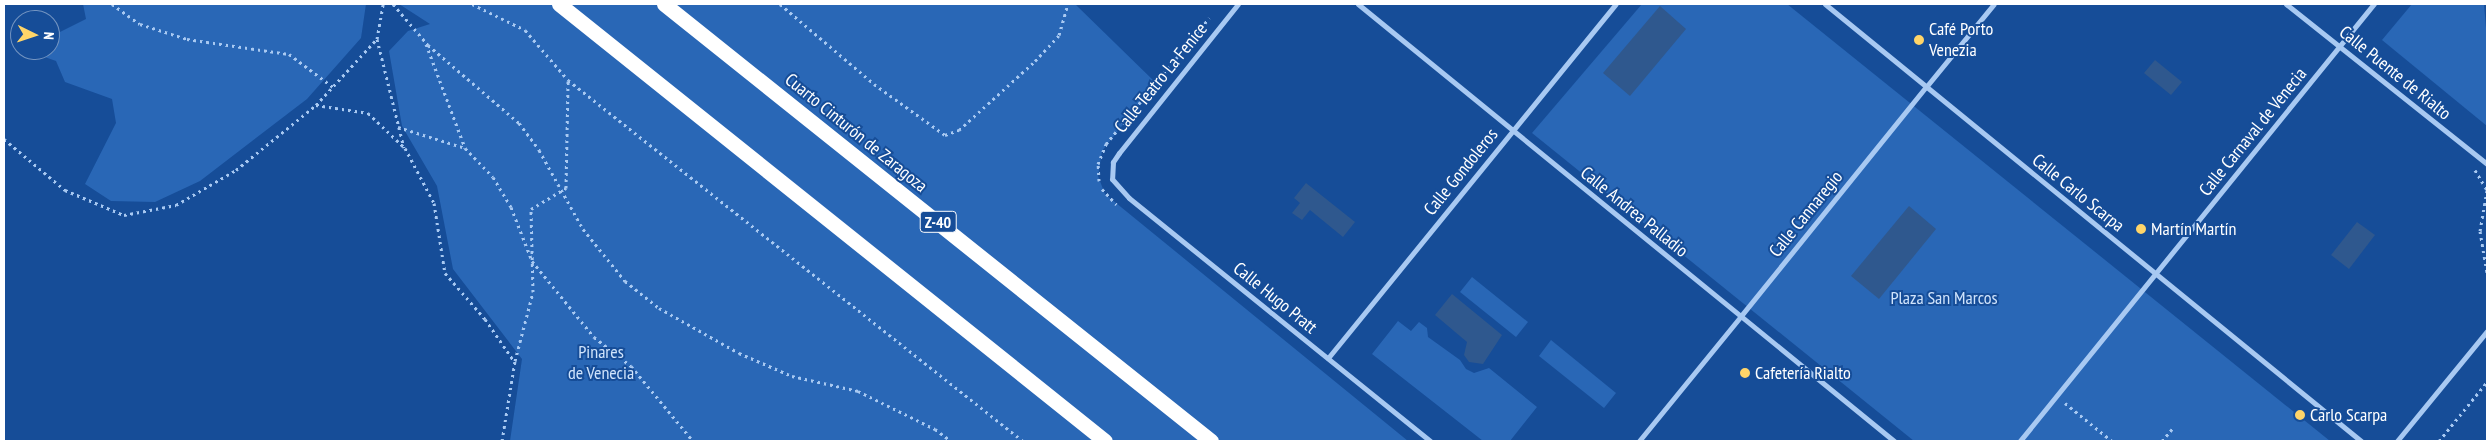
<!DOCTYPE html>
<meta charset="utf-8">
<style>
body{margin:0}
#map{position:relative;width:2491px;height:445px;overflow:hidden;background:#164d98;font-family:"PT Sans Narrow",sans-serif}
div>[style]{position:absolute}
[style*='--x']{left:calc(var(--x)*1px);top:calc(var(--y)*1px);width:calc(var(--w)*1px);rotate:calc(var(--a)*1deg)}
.green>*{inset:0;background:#2967b6}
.water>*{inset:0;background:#2f588e}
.path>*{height:3px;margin-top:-1.5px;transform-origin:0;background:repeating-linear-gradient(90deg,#a8c9f2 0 2.5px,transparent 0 6.5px)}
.pedestrian>*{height:4.5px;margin:-2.25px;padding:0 2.25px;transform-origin:2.25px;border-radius:2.25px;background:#a8c9f2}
.minor>*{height:5px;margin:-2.5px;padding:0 2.5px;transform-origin:2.5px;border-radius:2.5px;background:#a8c9f2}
.motorway>*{height:15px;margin:-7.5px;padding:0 7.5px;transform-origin:7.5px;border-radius:7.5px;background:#fff}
.dots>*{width:14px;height:14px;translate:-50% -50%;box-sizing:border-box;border:2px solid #164d98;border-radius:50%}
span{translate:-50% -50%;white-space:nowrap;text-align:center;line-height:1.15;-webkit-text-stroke:4px #164d98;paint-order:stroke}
.shield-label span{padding:1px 4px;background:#164d98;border:1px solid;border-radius:4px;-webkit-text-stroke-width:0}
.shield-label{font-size:16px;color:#fff;font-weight:700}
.poi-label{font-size:18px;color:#fff}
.left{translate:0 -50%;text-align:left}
.street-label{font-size:18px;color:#fff}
.park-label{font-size:18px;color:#d0e4fc}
.frame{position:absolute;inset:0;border:5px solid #fff;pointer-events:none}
.north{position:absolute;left:10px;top:10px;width:50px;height:50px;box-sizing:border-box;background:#164d98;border:1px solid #7394c1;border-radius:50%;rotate:94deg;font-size:14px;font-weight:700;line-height:20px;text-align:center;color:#fff}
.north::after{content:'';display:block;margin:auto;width:18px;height:22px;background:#ffd569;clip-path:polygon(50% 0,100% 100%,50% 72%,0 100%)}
</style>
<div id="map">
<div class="green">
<i style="clip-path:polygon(83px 4px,366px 4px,361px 38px,307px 99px,200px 181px,155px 202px,111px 201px,85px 184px,116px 123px,112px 99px,65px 82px,56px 61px,39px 55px,39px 50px,50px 50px,50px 37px,86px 19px)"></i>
<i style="clip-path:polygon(399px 4px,1075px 4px,1156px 83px,1102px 151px,1098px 176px,1105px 194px,1408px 441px,510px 441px,522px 359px,453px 269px,437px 186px,402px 126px,389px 51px,408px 31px,430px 24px)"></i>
<i style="clip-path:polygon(1642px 4px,1787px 4px,2330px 441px,1914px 441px,1532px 133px)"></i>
<i style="clip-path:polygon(2412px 4px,2484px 4px,2487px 40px,2487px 126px,2382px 40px)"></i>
<i style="clip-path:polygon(1472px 277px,1528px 322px,1516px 337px,1460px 292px)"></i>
<i style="clip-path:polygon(1398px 321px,1411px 331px,1419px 322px,1427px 328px,1428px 337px,1460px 360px,1466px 369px,1474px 373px,1489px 368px,1537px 407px,1510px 441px,1483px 441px,1372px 354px)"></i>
<i style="clip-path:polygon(1551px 340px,1616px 393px,1604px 408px,1539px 356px)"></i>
</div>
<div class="water">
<i style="clip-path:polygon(1660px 6px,1686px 29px,1630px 96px,1603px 73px)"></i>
<i style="clip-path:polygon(2155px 60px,2182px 82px,2171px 95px,2144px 73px)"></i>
<i style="clip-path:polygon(1306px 183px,1355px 222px,1343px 237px,1310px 210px,1302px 220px,1292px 213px,1300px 203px,1294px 198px)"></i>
<i style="clip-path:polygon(1909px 206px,1936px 229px,1879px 299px,1851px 276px)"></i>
<i style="clip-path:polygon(2357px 222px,2375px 235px,2349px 269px,2331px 255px)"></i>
<i style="clip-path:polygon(1452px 294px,1502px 335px,1483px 364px,1469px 362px,1464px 355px,1467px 342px,1435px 315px)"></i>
</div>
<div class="path">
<i style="--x:112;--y:4;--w:34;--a:36"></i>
<i style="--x:140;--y:24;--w:49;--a:17.7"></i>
<i style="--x:187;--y:39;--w:103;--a:8.4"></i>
<i style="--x:289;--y:54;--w:55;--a:36.9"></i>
<i style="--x:393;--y:4;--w:54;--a:49.5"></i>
<i style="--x:428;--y:45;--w:120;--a:40.6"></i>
<i style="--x:519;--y:123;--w:34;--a:53"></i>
<i style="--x:539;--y:150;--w:90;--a:60.9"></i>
<i style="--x:583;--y:229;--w:67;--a:51.1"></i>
<i style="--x:625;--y:281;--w:43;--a:38.5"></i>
<i style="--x:659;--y:308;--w:92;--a:29.4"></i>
<i style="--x:739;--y:353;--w:58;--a:23.5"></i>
<i style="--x:792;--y:376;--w:68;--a:12.8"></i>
<i style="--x:858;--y:391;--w:86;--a:26.3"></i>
<i style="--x:935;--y:429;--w:20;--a:37"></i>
<i style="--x:472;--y:4;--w:59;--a:26.1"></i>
<i style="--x:525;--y:30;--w:66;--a:49.3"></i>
<i style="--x:568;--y:80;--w:581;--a:38.43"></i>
<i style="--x:780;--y:4;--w:123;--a:40.4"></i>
<i style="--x:874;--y:84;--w:87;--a:35.7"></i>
<i style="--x:945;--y:135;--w:15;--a:-20"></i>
<i style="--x:959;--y:130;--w:103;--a:-42.2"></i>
<i style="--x:1035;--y:61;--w:35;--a:-47"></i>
<i style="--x:1059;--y:35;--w:32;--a:-74"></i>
<i style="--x:377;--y:39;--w:112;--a:76.1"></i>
<i style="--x:426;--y:44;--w:111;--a:69.4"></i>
<i style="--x:316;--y:105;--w:53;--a:8.7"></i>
<i style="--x:368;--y:113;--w:51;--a:43.4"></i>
<i style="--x:405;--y:148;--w:62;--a:62.2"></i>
<i style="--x:434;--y:203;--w:71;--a:81.1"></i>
<i style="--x:445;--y:273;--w:61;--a:49"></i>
<i style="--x:485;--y:319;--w:51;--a:55.4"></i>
<i style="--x:398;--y:127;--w:70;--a:17.4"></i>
<i style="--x:465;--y:148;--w:40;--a:46"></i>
<i style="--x:493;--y:177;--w:35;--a:59"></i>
<i style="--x:511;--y:207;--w:58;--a:68.7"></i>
<i style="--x:532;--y:261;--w:98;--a:50.8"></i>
<i style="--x:594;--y:337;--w:47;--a:38.1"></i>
<i style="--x:631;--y:366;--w:97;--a:50.4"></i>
<i style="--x:4;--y:139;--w:80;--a:39.9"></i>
<i style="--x:65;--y:190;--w:64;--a:23"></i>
<i style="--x:124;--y:215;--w:53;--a:-10.9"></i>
<i style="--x:176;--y:205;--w:69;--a:-30.3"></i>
<i style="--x:236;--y:170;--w:103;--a:-39.1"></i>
<i style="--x:316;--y:105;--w:90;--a:-47.3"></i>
<i style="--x:377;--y:39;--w:36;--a:-80"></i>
<i style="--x:2475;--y:170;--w:23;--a:59"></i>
<i style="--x:2487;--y:190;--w:42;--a:99.7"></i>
<i style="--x:2480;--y:231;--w:43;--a:80.5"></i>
<i style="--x:1099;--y:181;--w:17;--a:-93"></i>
<i style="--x:1098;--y:164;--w:22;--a:-68"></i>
<i style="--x:1106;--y:144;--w:163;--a:-50.7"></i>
<i style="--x:1102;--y:189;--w:21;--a:47"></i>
<i style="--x:2065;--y:403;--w:60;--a:39"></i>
<i style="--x:502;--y:441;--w:81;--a:-80.8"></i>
<i style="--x:515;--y:361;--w:71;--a:-75.4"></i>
<i style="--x:533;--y:292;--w:83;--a:-91.4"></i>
<i style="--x:531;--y:209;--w:41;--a:-31"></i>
<i style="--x:566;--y:188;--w:108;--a:-88.9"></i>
<i style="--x:2162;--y:441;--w:17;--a:-50"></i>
<i style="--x:2439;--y:441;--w:76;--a:-50.9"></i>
</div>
<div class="pedestrian">
<i style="--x:1741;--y:316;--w:294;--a:-51.1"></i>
<i style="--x:2020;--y:441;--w:215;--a:-51"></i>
</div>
<div class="minor">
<i style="--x:1238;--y:4;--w:191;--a:128.6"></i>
<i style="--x:1119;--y:153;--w:11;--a:124"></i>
<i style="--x:1113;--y:162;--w:17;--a:93"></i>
<i style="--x:1112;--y:179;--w:25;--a:48"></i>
<i style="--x:1129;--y:198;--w:387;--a:38.9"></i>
<i style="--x:1358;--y:4;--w:692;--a:39.19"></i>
<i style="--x:1825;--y:4;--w:692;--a:39.19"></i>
<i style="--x:2286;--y:4;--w:257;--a:38.5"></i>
<i style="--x:1926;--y:87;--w:107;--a:-50.7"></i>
<i style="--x:2155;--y:274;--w:348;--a:-51"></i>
<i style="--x:1328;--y:358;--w:456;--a:-50.9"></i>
<i style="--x:1639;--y:441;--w:161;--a:-50.8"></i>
<i style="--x:2397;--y:441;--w:142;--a:-50.7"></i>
</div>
<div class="motorway">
<i style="--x:559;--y:4;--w:699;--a:38.67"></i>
<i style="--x:664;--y:4;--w:700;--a:38.62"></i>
</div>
<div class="dots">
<i style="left:1919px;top:40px;background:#ffd569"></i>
<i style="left:2141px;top:229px;background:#ffd569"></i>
<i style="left:1745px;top:373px;background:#ffd569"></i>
<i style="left:2300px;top:415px;background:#ffd569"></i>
</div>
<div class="shield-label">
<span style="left:938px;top:222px">Z-40</span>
</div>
<div class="poi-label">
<span class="left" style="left:1929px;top:40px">Café Porto<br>Venezia</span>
<span class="left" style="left:2151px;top:229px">Martín Martín</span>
<span class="left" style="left:1755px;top:373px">Cafetería Rialto</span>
<span class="left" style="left:2310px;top:415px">Carlo Scarpa</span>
</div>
<div class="street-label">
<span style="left:2395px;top:73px;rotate:39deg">Calle Puente de Rialto</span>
<span style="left:1161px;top:78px;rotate:-51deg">Calle Teatro La Fenice</span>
<span style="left:2253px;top:132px;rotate:-51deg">Calle Carnaval de Venecia</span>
<span style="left:856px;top:133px;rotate:39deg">Cuarto Cinturón de Zaragoza</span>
<span style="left:1461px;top:172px;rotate:-51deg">Calle Gondoleros</span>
<span style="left:2078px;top:193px;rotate:39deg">Calle Carlo Scarpa</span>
<span style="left:1634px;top:212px;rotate:39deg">Calle Andrea Palladio</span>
<span style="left:1806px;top:214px;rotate:-51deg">Calle Cannaregio</span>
<span style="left:1275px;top:298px;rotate:39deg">Calle Hugo Pratt</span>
</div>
<div class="park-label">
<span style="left:1944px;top:298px">Plaza San Marcos</span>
<span style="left:601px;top:363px">Pinares<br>de Venecia</span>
</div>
<div class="frame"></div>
<div class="north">N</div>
</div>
